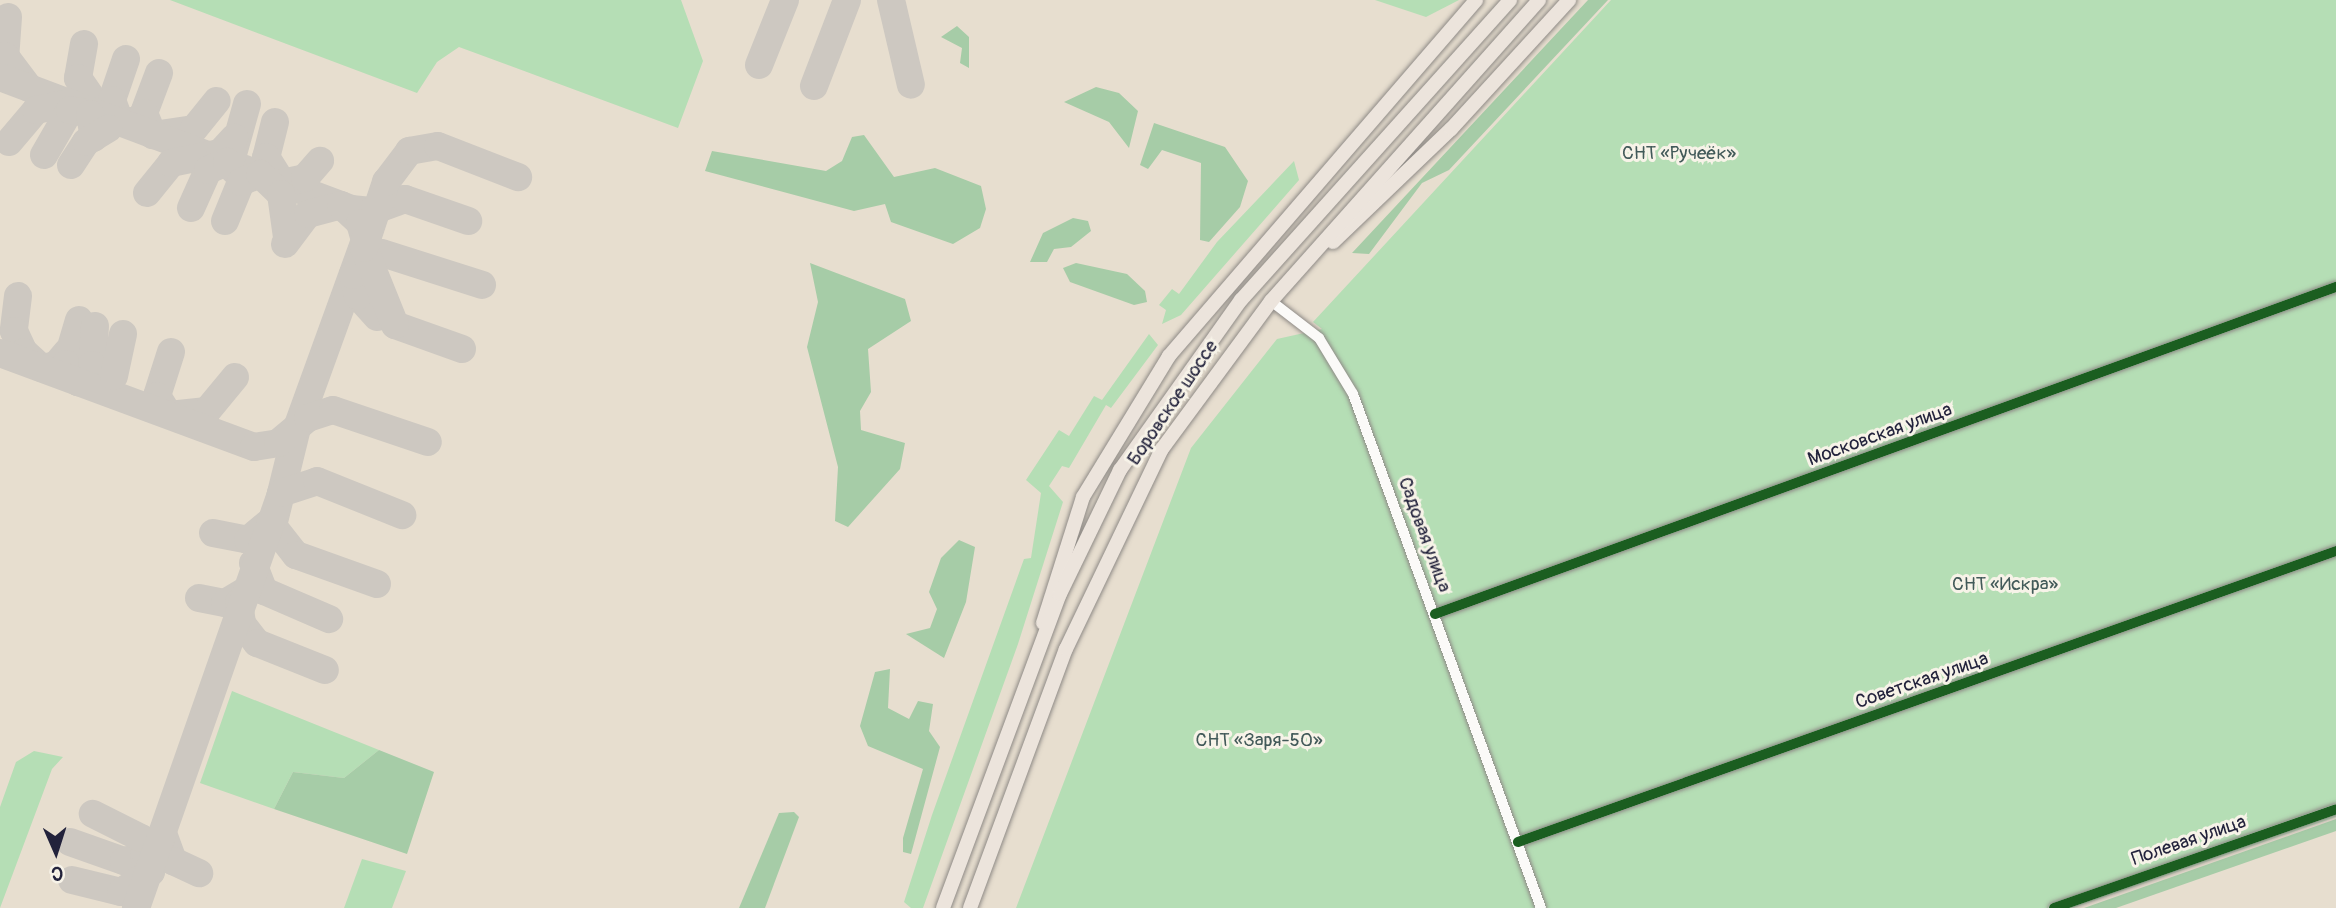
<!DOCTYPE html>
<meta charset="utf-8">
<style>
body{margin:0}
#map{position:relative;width:2336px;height:908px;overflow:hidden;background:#e7decf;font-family:Pangolin,sans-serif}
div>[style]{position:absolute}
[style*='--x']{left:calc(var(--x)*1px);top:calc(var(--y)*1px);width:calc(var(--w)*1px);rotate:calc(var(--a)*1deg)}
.green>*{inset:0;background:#b5deb5}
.forest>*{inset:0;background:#a6cca7}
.taxiway>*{height:28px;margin:-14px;padding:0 14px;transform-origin:14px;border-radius:14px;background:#cdc8c1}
.roads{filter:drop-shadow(0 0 2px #8e8a86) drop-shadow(0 0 2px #8e8a86)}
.minor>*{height:10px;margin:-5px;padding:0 5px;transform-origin:5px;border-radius:5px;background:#fbfaf8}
.major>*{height:14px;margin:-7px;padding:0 7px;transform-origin:7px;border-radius:7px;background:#ece4dc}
.cycleway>*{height:10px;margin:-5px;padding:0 5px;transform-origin:5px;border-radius:5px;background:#1b5e20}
span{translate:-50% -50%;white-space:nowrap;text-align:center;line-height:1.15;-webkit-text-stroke:6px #f7f3e8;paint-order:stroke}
.park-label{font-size:19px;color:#425a59}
.street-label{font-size:19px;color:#22223b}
.north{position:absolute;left:21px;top:817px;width:70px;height:70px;-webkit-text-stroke:5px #f7f3e8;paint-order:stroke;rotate:177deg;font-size:19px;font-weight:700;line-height:28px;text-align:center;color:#22223b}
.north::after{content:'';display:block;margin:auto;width:24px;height:32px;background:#22223b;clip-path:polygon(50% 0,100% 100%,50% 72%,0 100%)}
</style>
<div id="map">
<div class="green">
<i style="clip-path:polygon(170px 0,681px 0,703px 61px,678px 128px,459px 47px,437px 62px,417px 93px)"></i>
<i style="clip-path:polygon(1375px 0,1459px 0,1426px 17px)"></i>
<i style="clip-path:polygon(1611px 0,2336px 0,2336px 817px,2073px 908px,1016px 908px,1191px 448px,1277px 339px,1322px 329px,1313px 322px)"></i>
<i style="clip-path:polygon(1294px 161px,1299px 180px,1181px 315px,1162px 324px,1166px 310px,1159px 305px,1172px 289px,1179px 294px,1217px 242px)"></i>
<i style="clip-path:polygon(1149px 334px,1158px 345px,1111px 408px,1106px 405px,1069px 468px,1062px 466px,1049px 486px,1063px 502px,1018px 644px,923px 908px,911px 908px,904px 902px,932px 815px,1024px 559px,1031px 558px,1041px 493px,1026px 480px,1059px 430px,1069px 436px,1094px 396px,1102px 400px)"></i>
<i style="clip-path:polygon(232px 691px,379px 750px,344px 778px,293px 772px,274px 809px,200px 783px)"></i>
<i style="clip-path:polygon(34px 751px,63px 757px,52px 769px,0 908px,0 807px,16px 762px)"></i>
<i style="clip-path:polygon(362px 859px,406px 871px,392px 908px,344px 908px)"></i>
</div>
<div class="forest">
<i style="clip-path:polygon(1588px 0,1608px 0,1449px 170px,1422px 183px,1369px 254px,1352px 253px)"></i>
<i style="clip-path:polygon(957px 26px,969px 37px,969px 68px,960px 63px,962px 48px,941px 37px)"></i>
<i style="clip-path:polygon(1096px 87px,1119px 93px,1138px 111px,1129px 148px,1109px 122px,1064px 102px)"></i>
<i style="clip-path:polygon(1154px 123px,1225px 147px,1248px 181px,1240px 207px,1209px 242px,1200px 240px,1201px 163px,1162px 150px,1148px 169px,1140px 165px)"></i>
<i style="clip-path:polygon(864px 135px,894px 177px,935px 168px,981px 186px,986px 209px,980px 228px,953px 244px,891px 222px,885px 204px,854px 211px,705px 171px,712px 151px,826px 171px,842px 161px,852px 137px)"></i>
<i style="clip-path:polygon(1073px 218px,1088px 221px,1091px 231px,1071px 247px,1054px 249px,1047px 262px,1030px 262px,1043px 233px)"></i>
<i style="clip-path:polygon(810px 263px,905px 299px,911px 321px,868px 349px,871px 392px,860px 411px,861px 430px,905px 443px,900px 469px,848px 527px,835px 521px,838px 467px,807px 347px,818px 302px)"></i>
<i style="clip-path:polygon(1076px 263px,1127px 274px,1145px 291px,1147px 302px,1134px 305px,1070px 282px,1063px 268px)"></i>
<i style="clip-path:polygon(959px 540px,975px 547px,966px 602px,944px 658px,906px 634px,930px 628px,937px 609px,929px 592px,941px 558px)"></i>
<i style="clip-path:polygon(890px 669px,888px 708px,909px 719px,918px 701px,933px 704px,929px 731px,940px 747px,911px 854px,903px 852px,903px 838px,923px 769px,868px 746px,860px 726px,875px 672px)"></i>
<i style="clip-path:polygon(379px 750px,434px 772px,407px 854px,274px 809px,293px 772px,344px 778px)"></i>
<i style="clip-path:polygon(794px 812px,799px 817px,765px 908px,739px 908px,779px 813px)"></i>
<i style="clip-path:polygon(2336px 819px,2336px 831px,2116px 908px,2084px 908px)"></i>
</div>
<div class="taxiway">
<i style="--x:891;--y:0;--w:87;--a:76.8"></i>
<i style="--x:8;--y:17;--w:39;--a:94"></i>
<i style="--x:5;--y:56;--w:40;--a:53"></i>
<i style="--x:84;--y:44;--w:35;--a:100"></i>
<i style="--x:78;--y:78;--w:44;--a:55.2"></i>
<i style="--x:126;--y:59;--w:43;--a:108.9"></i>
<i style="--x:112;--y:100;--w:23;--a:70"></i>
<i style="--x:120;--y:122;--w:10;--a:-6"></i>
<i style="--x:759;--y:65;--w:70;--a:-68.2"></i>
<i style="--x:159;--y:73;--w:43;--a:110.6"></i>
<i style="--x:144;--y:113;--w:24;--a:68"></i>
<i style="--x:153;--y:135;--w:41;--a:-8.3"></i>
<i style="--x:194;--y:129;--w:36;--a:-51"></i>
<i style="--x:0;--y:77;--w:375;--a:20.6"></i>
<i style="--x:351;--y:209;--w:21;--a:5"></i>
<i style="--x:372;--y:211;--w:35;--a:-20"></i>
<i style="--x:405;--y:199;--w:67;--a:19.2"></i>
<i style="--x:814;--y:86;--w:92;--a:-69"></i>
<i style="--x:275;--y:122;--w:36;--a:104"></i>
<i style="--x:266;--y:157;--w:31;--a:58"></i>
<i style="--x:282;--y:183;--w:24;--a:-12"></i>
<i style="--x:305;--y:178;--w:23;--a:-49"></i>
<i style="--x:9;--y:142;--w:42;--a:-49.8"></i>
<i style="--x:36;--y:110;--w:35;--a:-12"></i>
<i style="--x:233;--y:154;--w:52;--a:-74.4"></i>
<i style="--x:44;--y:155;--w:52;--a:-60"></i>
<i style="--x:70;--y:110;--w:20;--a:11"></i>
<i style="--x:90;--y:114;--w:24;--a:81"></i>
<i style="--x:71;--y:165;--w:27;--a:-57"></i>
<i style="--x:86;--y:142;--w:26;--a:-31"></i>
<i style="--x:147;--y:193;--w:38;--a:-51"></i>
<i style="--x:171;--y:163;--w:50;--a:-11.5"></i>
<i style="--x:220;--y:153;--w:21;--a:-47"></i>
<i style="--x:191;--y:208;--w:42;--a:-65.9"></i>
<i style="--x:208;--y:170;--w:21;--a:-23"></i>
<i style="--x:227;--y:162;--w:11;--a:49"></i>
<i style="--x:225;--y:221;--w:42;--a:-67.7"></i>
<i style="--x:241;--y:182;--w:21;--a:-23"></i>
<i style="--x:260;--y:174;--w:29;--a:44"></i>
<i style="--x:281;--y:194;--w:43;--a:82.1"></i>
<i style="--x:285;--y:244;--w:38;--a:-53"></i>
<i style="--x:308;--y:214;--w:34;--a:-15"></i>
<i style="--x:341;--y:205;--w:26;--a:43"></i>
<i style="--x:360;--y:223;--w:18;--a:74"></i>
<i style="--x:365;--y:240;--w:200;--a:109.9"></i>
<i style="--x:297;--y:428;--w:101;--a:103.8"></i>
<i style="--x:273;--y:526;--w:37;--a:52"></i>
<i style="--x:296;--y:555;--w:86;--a:19.7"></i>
<i style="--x:18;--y:296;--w:35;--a:97"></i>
<i style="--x:14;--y:331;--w:23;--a:65"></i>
<i style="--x:24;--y:352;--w:24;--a:42"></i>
<i style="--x:42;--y:368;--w:14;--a:-12"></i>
<i style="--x:56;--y:365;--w:17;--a:-50"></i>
<i style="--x:377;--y:317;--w:28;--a:-132"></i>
<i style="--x:358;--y:296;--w:22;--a:-103"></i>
<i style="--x:353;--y:275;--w:36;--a:-37"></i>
<i style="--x:382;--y:253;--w:105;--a:17.7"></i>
<i style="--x:79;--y:320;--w:46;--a:106.5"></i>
<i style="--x:66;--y:364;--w:22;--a:56"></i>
<i style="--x:78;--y:382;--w:26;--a:-18"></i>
<i style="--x:103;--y:374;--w:18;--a:-52"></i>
<i style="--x:95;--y:326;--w:39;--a:94"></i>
<i style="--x:92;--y:365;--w:30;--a:56"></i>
<i style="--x:462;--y:349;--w:71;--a:-160.3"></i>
<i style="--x:395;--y:325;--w:83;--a:-111.9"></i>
<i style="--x:364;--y:248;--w:70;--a:-71.6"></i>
<i style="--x:386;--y:182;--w:39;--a:-53"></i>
<i style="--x:409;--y:151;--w:29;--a:-10"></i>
<i style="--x:438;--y:146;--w:86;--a:21.2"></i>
<i style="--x:171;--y:352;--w:46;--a:107.7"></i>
<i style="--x:157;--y:396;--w:22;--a:58"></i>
<i style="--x:169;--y:415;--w:38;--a:-6"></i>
<i style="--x:207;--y:411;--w:44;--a:-50.5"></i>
<i style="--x:0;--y:353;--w:271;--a:20.3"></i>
<i style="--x:254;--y:447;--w:24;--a:-9"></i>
<i style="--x:278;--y:443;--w:39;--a:-40"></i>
<i style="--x:308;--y:418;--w:26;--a:-18"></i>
<i style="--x:333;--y:410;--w:100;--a:18.6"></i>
<i style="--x:114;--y:376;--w:43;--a:-77.9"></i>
<i style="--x:213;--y:533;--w:36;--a:11"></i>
<i style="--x:248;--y:540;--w:25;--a:-40"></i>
<i style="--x:253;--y:563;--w:30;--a:69"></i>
<i style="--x:264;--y:591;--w:71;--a:23.3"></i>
<i style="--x:199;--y:598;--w:26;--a:11"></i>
<i style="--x:225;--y:603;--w:21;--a:-31"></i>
<i style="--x:239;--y:602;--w:22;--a:82"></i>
<i style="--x:242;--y:624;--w:24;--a:52"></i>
<i style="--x:257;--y:643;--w:73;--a:21.7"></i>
<i style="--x:164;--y:836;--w:27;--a:70"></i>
<i style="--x:173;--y:861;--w:29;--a:25"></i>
<i style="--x:70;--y:842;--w:57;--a:19.4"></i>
<i style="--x:124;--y:861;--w:21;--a:-14"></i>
<i style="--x:144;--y:856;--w:23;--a:-43"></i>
<i style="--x:72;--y:880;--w:50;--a:13.8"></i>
<i style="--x:121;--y:892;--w:36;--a:-34"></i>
<i style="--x:151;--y:872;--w:35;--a:-106"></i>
<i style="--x:141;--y:838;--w:54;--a:-153.4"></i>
<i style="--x:136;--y:908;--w:440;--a:-70.7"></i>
<i style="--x:281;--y:493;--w:38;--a:-18"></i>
<i style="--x:317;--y:481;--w:92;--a:21.8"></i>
</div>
<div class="roads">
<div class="minor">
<i style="--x:1271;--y:301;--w:61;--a:37.6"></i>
<i style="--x:1319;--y:338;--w:66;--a:58.7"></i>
<i style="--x:1353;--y:394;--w:547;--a:69.91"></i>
<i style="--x:1435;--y:614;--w:959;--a:-19.95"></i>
<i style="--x:1518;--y:842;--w:868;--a:-19.58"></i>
<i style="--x:2054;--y:908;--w:299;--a:-19.3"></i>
</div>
<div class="major">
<i style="--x:1333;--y:242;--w:163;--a:-43.8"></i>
<i style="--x:1451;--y:129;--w:175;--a:-47.5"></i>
<i style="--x:1043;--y:623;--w:132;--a:-72.4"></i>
<i style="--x:1083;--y:497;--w:165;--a:-58.6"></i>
<i style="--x:1169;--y:356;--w:470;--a:-49.2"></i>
<i style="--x:943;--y:908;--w:335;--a:-69.6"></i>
<i style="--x:1060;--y:594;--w:138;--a:-64.2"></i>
<i style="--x:1120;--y:470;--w:209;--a:-54.6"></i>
<i style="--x:1241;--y:300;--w:403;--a:-48.1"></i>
<i style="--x:970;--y:908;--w:276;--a:-69.7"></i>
<i style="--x:1066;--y:649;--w:222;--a:-64.4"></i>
<i style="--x:1162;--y:449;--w:184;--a:-53.6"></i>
<i style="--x:1271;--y:301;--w:403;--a:-48.3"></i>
</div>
</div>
<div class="cycleway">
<i style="--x:1435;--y:614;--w:959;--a:-19.95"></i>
<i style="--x:1518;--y:842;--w:868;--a:-19.58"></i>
<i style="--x:2054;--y:908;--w:299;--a:-19.3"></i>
</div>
<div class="park-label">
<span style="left:1679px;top:154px">СНТ «Ручеёк»</span>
<span style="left:2005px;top:585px">СНТ «Искра»</span>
<span style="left:1259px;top:741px">СНТ «Заря-50»</span>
</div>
<div class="street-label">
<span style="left:1173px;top:403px;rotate:-56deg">Боровское шоссе</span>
<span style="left:1880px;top:435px;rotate:-20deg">Московская улица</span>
<span style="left:1424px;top:535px;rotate:70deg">Садовая улица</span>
<span style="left:1922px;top:681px;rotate:-19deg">Советская улица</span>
<span style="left:2189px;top:841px;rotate:-19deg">Полевая улица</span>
</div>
<div class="north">С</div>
</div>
